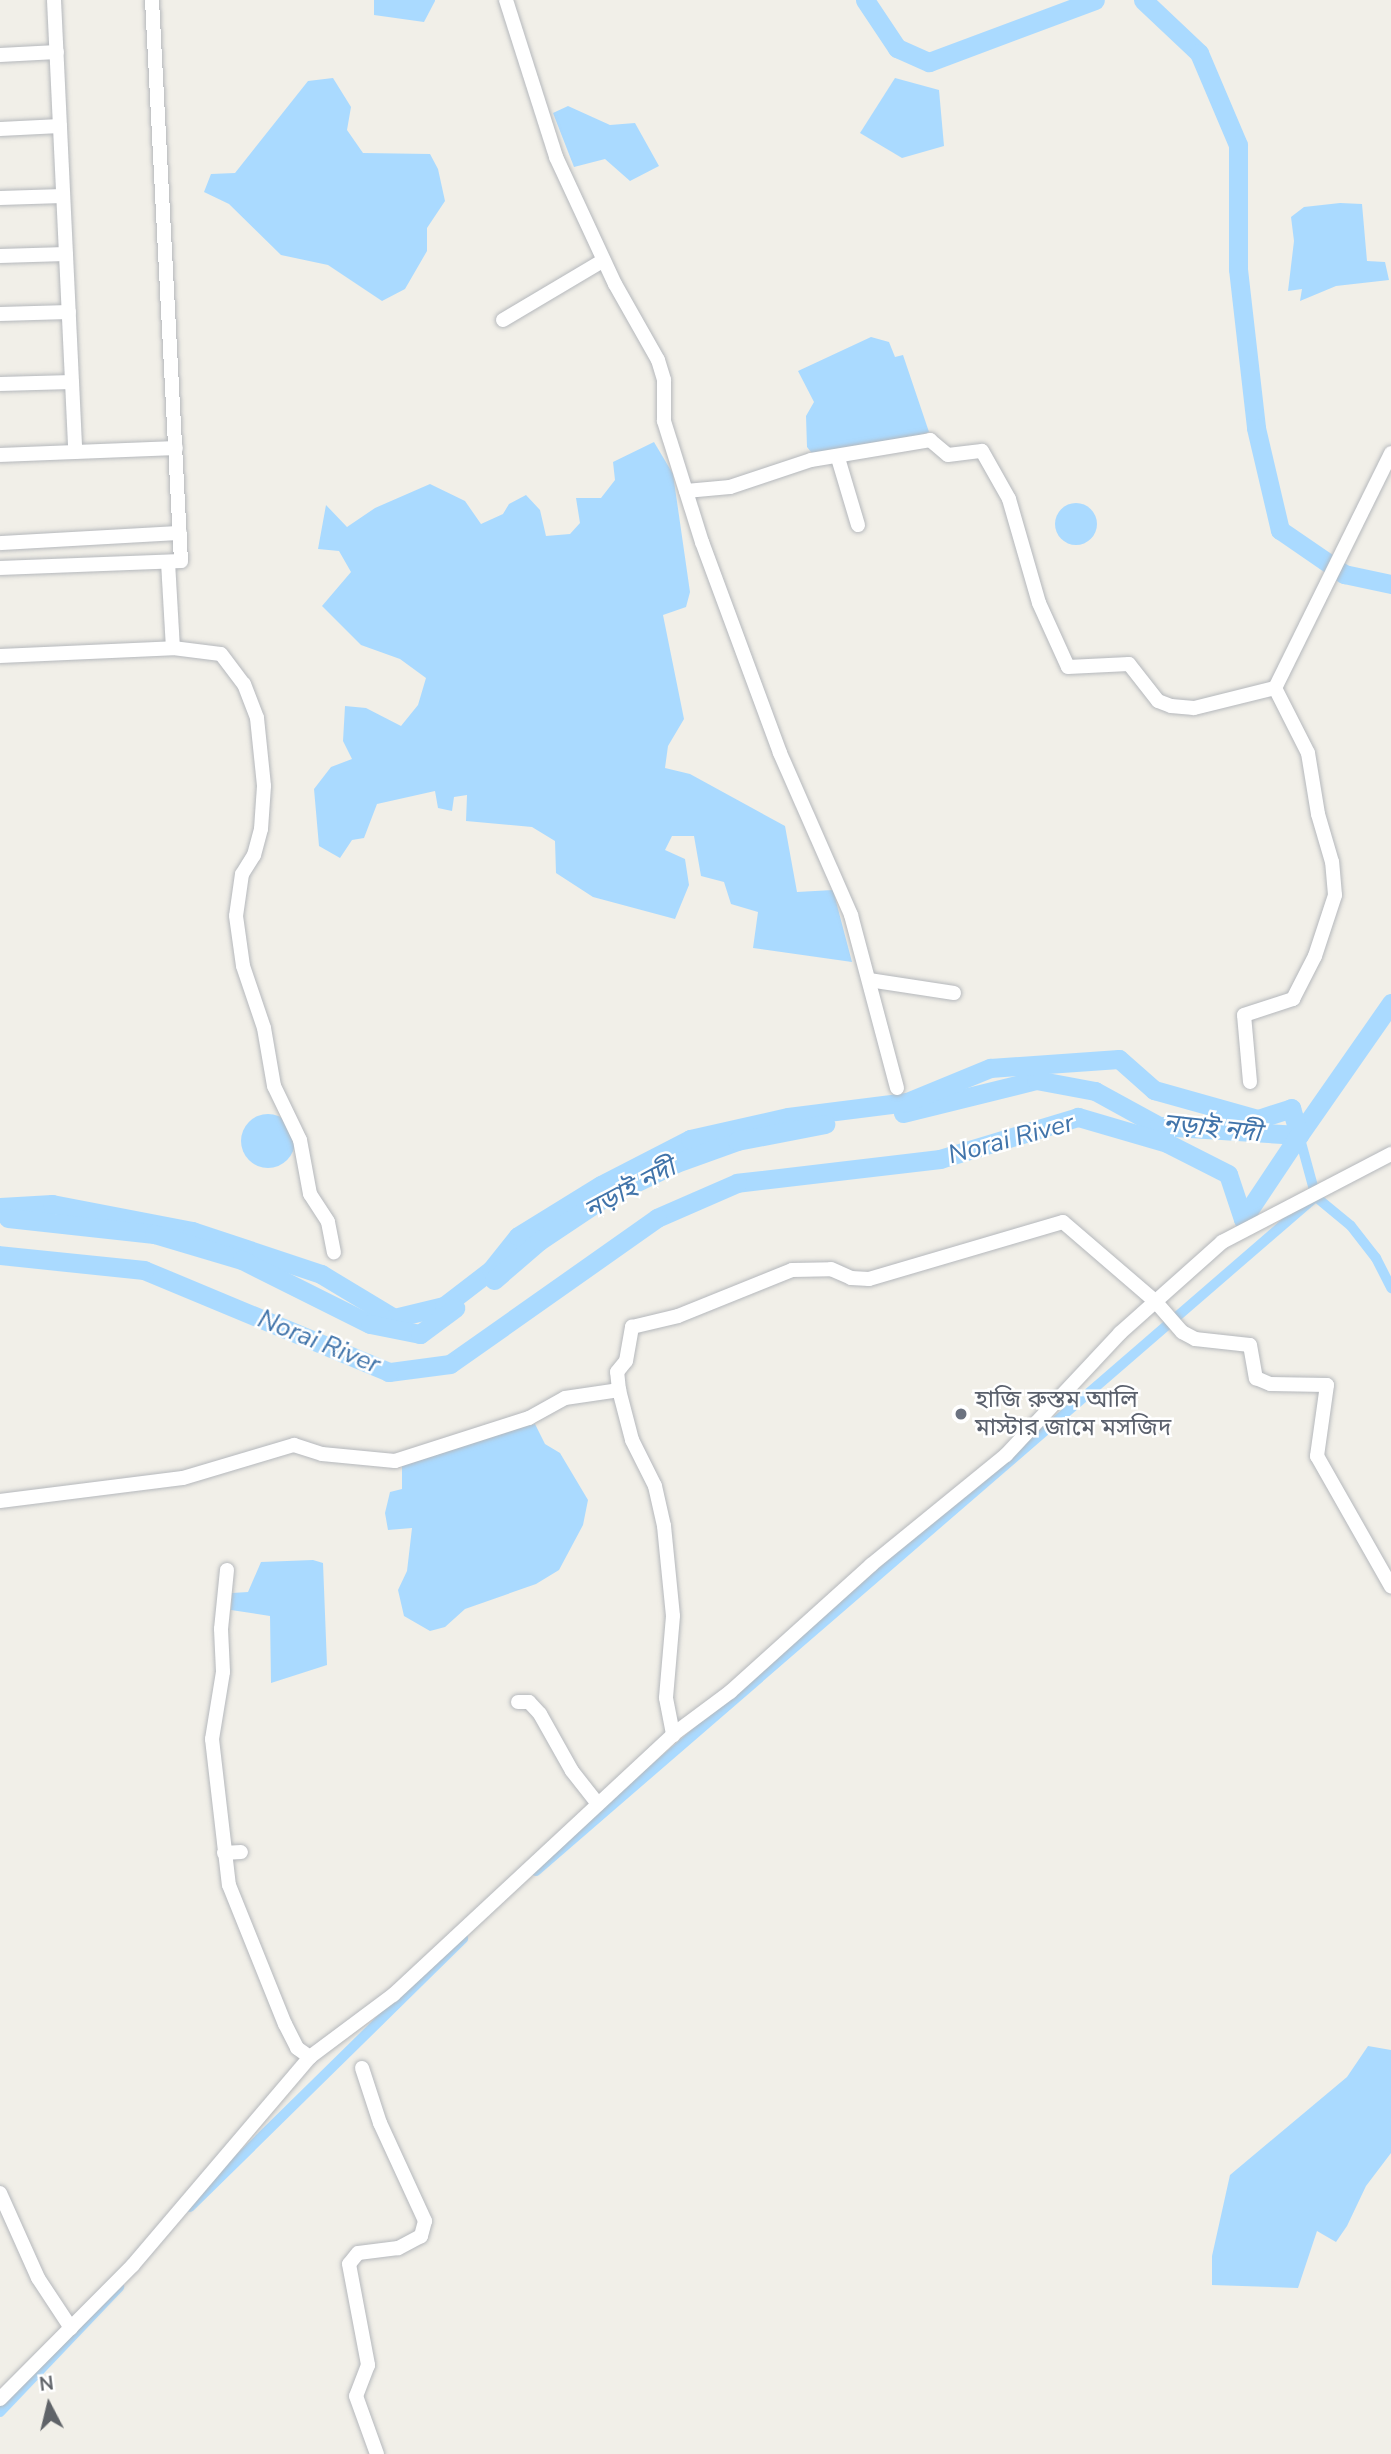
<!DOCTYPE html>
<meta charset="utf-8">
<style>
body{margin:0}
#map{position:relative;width:1391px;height:2454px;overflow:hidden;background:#f1efe8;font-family:"Nunito Sans","Noto Sans Bengali",sans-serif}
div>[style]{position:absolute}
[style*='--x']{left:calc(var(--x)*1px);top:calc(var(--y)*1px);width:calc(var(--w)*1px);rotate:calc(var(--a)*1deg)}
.water>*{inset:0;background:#aadaff}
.round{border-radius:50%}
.canal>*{height:10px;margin:-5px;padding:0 5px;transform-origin:5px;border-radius:5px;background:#aadaff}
.river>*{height:19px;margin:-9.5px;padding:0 9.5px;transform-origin:9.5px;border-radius:9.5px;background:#aadaff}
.roads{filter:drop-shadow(0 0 2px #b5b8bc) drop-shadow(0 0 2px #b5b8bc)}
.minor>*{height:14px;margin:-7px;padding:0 7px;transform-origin:7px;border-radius:7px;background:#fff}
.dots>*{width:19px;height:19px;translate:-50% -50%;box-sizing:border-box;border:4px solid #fff;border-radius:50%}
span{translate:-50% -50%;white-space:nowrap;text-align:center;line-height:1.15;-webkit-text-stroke:5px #fff;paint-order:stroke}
.worship-label{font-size:24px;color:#5b616d}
.left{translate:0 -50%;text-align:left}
.water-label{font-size:26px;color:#4174aa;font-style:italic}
.north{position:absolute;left:14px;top:2370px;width:70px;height:70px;-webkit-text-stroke:5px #fff;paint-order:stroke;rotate:353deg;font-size:19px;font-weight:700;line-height:28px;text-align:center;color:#5f6368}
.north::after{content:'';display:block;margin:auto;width:24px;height:32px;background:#5f6368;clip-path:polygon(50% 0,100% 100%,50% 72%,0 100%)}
</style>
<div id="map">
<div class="water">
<i style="clip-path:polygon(374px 0,435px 0,435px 1px,424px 22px,374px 15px)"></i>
<i style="clip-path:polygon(333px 78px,351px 107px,347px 130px,363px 153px,430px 154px,438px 169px,445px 201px,427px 228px,427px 251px,405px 289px,382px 301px,328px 265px,281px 255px,229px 204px,204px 192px,211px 174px,235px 173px,308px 81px)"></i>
<i style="clip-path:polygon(895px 78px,939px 90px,944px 146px,902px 158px,860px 133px)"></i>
<i style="clip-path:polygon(568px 106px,610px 125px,635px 123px,659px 166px,630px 181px,605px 159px,574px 167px,553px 113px)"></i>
<i style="clip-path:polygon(1340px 203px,1362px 204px,1367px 261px,1385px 262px,1389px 280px,1336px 286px,1300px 301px,1302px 289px,1288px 291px,1294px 241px,1291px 217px,1304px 207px)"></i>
<i style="clip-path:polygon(871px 337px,889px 342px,895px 357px,903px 355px,929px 432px,876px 451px,815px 457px,807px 447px,806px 416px,814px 402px,798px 371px)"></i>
<i style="clip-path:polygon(654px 442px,673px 474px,690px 592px,686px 607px,663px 615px,684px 719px,668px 746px,665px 768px,690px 774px,785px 826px,797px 892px,833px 890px,852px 962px,753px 948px,758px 912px,731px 904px,724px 882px,701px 876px,694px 836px,672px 836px,665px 850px,685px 859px,689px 885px,675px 919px,593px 897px,556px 873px,555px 841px,532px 827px,466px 821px,467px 795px,454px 797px,452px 811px,438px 808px,435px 791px,377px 804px,364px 838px,352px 840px,340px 858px,319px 846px,314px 789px,331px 767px,352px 759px,343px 741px,345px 706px,366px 708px,401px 726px,418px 705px,426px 678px,400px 659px,361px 645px,322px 606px,351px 572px,339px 551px,318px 549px,326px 505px,347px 527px,375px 508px,430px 484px,465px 501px,481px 524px,503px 514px,509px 504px,526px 495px,540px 510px,546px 536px,570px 534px,580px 523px,576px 498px,601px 498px,615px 480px,613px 462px)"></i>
<i class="round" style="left:1055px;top:503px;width:42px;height:42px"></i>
<i class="round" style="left:241px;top:1114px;width:54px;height:54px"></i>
<i style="clip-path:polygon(535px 1424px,545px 1444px,560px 1453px,588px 1500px,583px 1525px,559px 1570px,536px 1584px,465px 1609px,445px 1627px,430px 1631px,404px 1616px,398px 1590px,407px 1571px,412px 1528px,388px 1530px,385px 1513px,390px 1492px,402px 1489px,402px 1466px,451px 1446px)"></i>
<i style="clip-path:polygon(313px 1560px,323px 1563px,327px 1665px,271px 1683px,270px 1616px,231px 1610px,232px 1593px,248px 1592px,261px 1562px)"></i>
<i style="clip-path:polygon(1368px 2046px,1391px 2050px,1391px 2153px,1366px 2186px,1347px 2226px,1336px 2242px,1317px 2231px,1298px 2288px,1212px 2285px,1212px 2256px,1230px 2175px,1347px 2077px)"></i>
</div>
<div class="canal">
<i style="--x:1299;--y:1135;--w:64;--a:74.7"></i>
<i style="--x:1316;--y:1197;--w:45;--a:39.6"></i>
<i style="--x:1351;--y:1226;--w:41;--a:52"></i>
<i style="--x:1376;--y:1258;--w:34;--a:63"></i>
<i style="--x:536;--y:1871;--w:1027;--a:-40.86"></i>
<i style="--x:190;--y:2207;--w:383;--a:-44.5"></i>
<i style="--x:0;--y:2412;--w:173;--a:-46.4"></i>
</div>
<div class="river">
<i style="--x:865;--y:0;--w:58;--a:56.3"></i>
<i style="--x:897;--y:48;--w:35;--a:24"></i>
<i style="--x:929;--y:62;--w:177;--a:-20.5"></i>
<i style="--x:1143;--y:0;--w:77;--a:43.4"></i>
<i style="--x:1199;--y:53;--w:100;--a:67"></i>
<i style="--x:1238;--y:145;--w:124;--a:90"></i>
<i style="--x:1238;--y:269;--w:160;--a:83.5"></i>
<i style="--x:1256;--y:428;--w:105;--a:76.8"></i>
<i style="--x:1280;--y:530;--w:78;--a:34.5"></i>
<i style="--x:1344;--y:574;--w:48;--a:12"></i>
<i style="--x:903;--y:1113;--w:137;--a:-13.9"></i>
<i style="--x:1036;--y:1080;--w:60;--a:10.6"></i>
<i style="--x:1095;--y:1091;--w:73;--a:28.7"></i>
<i style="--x:1159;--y:1126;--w:140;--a:3.7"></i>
<i style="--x:1299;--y:1135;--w:161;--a:-55.1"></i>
<i style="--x:0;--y:1207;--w:52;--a:-3.3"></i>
<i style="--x:52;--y:1204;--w:143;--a:10.9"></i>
<i style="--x:192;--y:1231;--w:136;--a:18.4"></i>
<i style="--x:321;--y:1274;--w:85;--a:31.1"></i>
<i style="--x:394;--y:1318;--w:51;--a:-13.5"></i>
<i style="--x:444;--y:1306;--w:59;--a:-37.5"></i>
<i style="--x:491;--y:1270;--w:43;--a:-51.5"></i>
<i style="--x:518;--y:1236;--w:97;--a:-31.6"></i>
<i style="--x:601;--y:1185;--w:100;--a:-27.3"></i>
<i style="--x:690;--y:1139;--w:100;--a:-12.7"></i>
<i style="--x:788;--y:1117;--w:120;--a:-7.2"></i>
<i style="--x:907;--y:1102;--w:90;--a:-22.3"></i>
<i style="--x:990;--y:1068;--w:129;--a:-4"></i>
<i style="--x:1119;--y:1059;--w:47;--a:41.5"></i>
<i style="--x:1154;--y:1090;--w:108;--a:15.6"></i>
<i style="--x:1258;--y:1119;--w:35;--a:-18"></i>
<i style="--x:1291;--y:1108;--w:28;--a:73"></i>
<i style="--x:1299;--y:1135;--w:101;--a:123.7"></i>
<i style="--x:1243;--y:1219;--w:47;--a:-108.4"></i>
<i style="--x:1228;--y:1174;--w:68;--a:-153.1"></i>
<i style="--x:1167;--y:1143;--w:93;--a:-163.7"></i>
<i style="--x:1078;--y:1117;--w:144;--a:163.1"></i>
<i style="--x:940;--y:1159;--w:204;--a:173.3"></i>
<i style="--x:737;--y:1183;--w:87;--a:156.4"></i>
<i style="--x:657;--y:1218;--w:253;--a:144.8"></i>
<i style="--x:450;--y:1364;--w:62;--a:172.5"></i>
<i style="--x:389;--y:1372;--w:265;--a:-157.4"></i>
<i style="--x:144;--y:1270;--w:145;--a:-174.1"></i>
<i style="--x:8;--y:1218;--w:147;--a:6.3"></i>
<i style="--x:154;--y:1234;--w:92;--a:16.5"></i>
<i style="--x:242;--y:1260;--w:143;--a:26.6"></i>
<i style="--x:370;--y:1324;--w:51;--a:11.3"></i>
<i style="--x:420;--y:1334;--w:44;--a:-36.6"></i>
<i style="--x:494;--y:1280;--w:60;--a:-40.9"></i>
<i style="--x:539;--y:1241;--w:76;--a:-33.7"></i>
<i style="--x:602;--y:1199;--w:82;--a:-25.9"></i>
<i style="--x:676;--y:1163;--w:65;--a:-19.8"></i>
<i style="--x:737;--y:1141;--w:90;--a:-10.9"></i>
</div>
<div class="roads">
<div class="minor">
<i style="--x:54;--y:0;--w:452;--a:87.3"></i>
<i style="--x:506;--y:0;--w:165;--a:72.3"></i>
<i style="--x:556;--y:157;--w:140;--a:65.1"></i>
<i style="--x:615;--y:284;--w:87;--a:60.5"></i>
<i style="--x:658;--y:360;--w:21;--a:73"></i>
<i style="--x:664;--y:380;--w:41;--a:90"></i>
<i style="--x:664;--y:421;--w:127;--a:72.6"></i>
<i style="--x:702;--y:542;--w:225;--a:69.7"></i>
<i style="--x:780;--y:753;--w:177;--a:66.3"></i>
<i style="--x:851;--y:915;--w:179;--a:75.1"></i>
<i style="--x:0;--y:55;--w:57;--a:-3"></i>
<i style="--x:0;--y:129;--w:60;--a:-2.9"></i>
<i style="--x:0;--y:198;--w:63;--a:-1.8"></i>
<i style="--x:0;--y:256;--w:66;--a:-1.7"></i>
<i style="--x:0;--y:314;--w:69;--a:-1.7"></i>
<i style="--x:503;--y:320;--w:117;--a:-30.7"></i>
<i style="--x:0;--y:384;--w:72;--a:-1.6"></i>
<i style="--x:0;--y:455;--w:176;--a:-2.3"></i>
<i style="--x:838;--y:458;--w:70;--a:73.4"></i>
<i style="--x:686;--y:491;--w:44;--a:-5.2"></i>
<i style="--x:730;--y:487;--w:85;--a:-18.4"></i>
<i style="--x:811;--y:460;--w:121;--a:-9.5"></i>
<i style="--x:930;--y:440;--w:23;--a:40"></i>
<i style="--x:948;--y:455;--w:34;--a:-7"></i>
<i style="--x:982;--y:451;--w:55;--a:60.6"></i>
<i style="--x:1009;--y:499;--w:108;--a:73.9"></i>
<i style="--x:1039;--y:603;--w:70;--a:65.6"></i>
<i style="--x:1068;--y:667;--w:61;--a:-2.8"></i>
<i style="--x:1129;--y:664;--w:47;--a:51.9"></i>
<i style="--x:1158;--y:701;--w:14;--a:21"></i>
<i style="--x:1171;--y:706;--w:23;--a:5"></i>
<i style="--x:1194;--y:708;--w:83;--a:-13.9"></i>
<i style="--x:0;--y:543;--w:180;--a:-3.2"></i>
<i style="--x:168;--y:562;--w:86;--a:86.7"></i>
<i style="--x:0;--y:568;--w:181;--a:-2.2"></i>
<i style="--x:181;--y:561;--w:562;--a:-92.96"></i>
<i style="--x:0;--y:656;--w:173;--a:-2.6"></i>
<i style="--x:173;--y:648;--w:48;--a:7.1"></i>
<i style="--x:221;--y:654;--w:38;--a:53"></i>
<i style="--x:244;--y:684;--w:36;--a:69"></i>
<i style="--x:257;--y:718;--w:68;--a:84.1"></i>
<i style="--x:264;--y:786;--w:43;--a:94"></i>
<i style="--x:261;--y:829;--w:27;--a:105"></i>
<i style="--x:254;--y:855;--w:22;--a:122"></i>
<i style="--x:242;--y:874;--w:42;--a:98.1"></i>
<i style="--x:236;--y:916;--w:50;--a:82"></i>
<i style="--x:243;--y:966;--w:65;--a:71.3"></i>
<i style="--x:264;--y:1028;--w:59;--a:80.2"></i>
<i style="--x:274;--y:1086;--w:60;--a:64.3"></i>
<i style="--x:300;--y:1140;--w:55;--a:79.5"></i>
<i style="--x:310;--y:1194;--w:33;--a:57"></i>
<i style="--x:328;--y:1222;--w:31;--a:79"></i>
<i style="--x:869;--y:980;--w:86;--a:8.7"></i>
<i style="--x:1250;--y:1082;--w:67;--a:-95.1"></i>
<i style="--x:1244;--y:1015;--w:52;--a:-18.1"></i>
<i style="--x:1293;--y:999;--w:48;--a:-62.9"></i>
<i style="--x:1315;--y:956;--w:64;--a:-71.8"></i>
<i style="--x:1335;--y:895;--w:33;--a:-95"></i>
<i style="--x:1332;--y:862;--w:50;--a:-106.3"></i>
<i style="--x:1318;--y:814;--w:62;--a:-99.3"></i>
<i style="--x:1308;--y:753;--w:73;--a:-116.9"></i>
<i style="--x:1275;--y:688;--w:262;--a:-63.7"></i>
<i style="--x:619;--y:1390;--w:52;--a:75.4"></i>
<i style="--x:632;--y:1440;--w:51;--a:63.4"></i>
<i style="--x:655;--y:1486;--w:41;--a:77.3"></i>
<i style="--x:664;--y:1526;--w:90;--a:84.3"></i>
<i style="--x:673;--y:1616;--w:82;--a:94.9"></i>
<i style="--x:666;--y:1698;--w:38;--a:79"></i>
<i style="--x:0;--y:1501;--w:184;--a:-7.2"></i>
<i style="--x:183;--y:1478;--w:116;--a:-16.6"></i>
<i style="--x:294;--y:1445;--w:29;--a:18"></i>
<i style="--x:322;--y:1454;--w:73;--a:5.5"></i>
<i style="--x:395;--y:1461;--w:141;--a:-17.8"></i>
<i style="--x:529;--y:1418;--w:41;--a:-29.1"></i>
<i style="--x:565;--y:1398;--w:55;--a:-8.4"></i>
<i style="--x:619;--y:1390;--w:18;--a:-96"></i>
<i style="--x:617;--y:1372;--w:14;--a:-51"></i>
<i style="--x:626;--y:1361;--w:35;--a:-80"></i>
<i style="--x:632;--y:1327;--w:47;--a:-13.4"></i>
<i style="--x:678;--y:1316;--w:123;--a:-22"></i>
<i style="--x:792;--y:1270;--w:39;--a:-1"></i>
<i style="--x:831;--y:1269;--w:22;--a:24"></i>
<i style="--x:851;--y:1278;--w:18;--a:3"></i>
<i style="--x:869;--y:1279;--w:202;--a:-16.4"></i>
<i style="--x:1063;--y:1222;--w:121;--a:40.7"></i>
<i style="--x:1155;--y:1301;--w:41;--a:48.9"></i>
<i style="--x:1182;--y:1332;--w:15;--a:28"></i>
<i style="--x:1195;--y:1339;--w:55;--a:6.2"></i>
<i style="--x:1250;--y:1345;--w:34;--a:80"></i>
<i style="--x:1256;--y:1378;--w:15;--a:23"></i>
<i style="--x:1270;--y:1384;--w:57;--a:1"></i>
<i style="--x:1327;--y:1385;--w:72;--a:98"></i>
<i style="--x:1317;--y:1456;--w:150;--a:60.4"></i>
<i style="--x:227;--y:1570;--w:59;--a:95.8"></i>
<i style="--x:221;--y:1629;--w:43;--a:87.3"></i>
<i style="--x:223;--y:1672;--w:68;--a:99.3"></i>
<i style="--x:212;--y:1739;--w:147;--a:83.4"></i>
<i style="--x:229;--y:1885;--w:150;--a:68.1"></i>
<i style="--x:285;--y:2024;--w:27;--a:63"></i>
<i style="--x:297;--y:2048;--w:16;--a:35"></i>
<i style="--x:518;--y:1702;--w:11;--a:0"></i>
<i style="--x:529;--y:1702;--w:16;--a:47"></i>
<i style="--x:540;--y:1714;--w:65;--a:60.7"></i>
<i style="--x:572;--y:1771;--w:42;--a:51.8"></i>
<i style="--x:224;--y:1853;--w:17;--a:-3"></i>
<i style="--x:362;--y:2068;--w:58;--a:71.9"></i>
<i style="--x:380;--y:2123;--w:108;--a:65.3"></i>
<i style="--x:425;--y:2221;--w:16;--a:105"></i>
<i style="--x:421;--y:2236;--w:26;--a:152"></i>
<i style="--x:398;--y:2248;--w:40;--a:172.9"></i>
<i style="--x:358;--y:2253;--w:14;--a:129"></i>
<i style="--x:349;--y:2264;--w:103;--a:79.3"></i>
<i style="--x:368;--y:2365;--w:33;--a:111"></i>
<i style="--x:356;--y:2396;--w:62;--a:70.1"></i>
<i style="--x:0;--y:2193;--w:93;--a:65.9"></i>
<i style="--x:38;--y:2278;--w:60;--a:56.6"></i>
<i style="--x:0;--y:2399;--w:189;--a:-45.2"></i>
<i style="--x:133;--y:2265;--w:273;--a:-49.6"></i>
<i style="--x:310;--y:2057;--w:104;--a:-36.8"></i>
<i style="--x:393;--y:1995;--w:385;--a:-42.9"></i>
<i style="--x:675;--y:1733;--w:69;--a:-36.7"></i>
<i style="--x:730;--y:1692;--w:190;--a:-42"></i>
<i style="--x:871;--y:1565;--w:174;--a:-39.2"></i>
<i style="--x:1006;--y:1455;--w:167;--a:-46.9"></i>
<i style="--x:1120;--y:1333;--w:137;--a:-41.7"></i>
<i style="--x:1222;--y:1242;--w:191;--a:-27.5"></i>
</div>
</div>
<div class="dots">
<i style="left:961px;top:1414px;background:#6b7280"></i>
</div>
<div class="worship-label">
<span class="left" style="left:975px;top:1414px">হাজি রুস্তম আলি<br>মাস্টার জামে মসজিদ</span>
</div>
<div class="water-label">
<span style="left:1212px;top:1128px;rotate:6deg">নড়াই নদী</span>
<span style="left:1011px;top:1139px;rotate:-15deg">Norai River</span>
<span style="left:630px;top:1189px;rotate:-28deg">নড়াই নদী</span>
<span style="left:319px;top:1342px;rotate:22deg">Norai River</span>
</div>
<div class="north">N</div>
</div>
